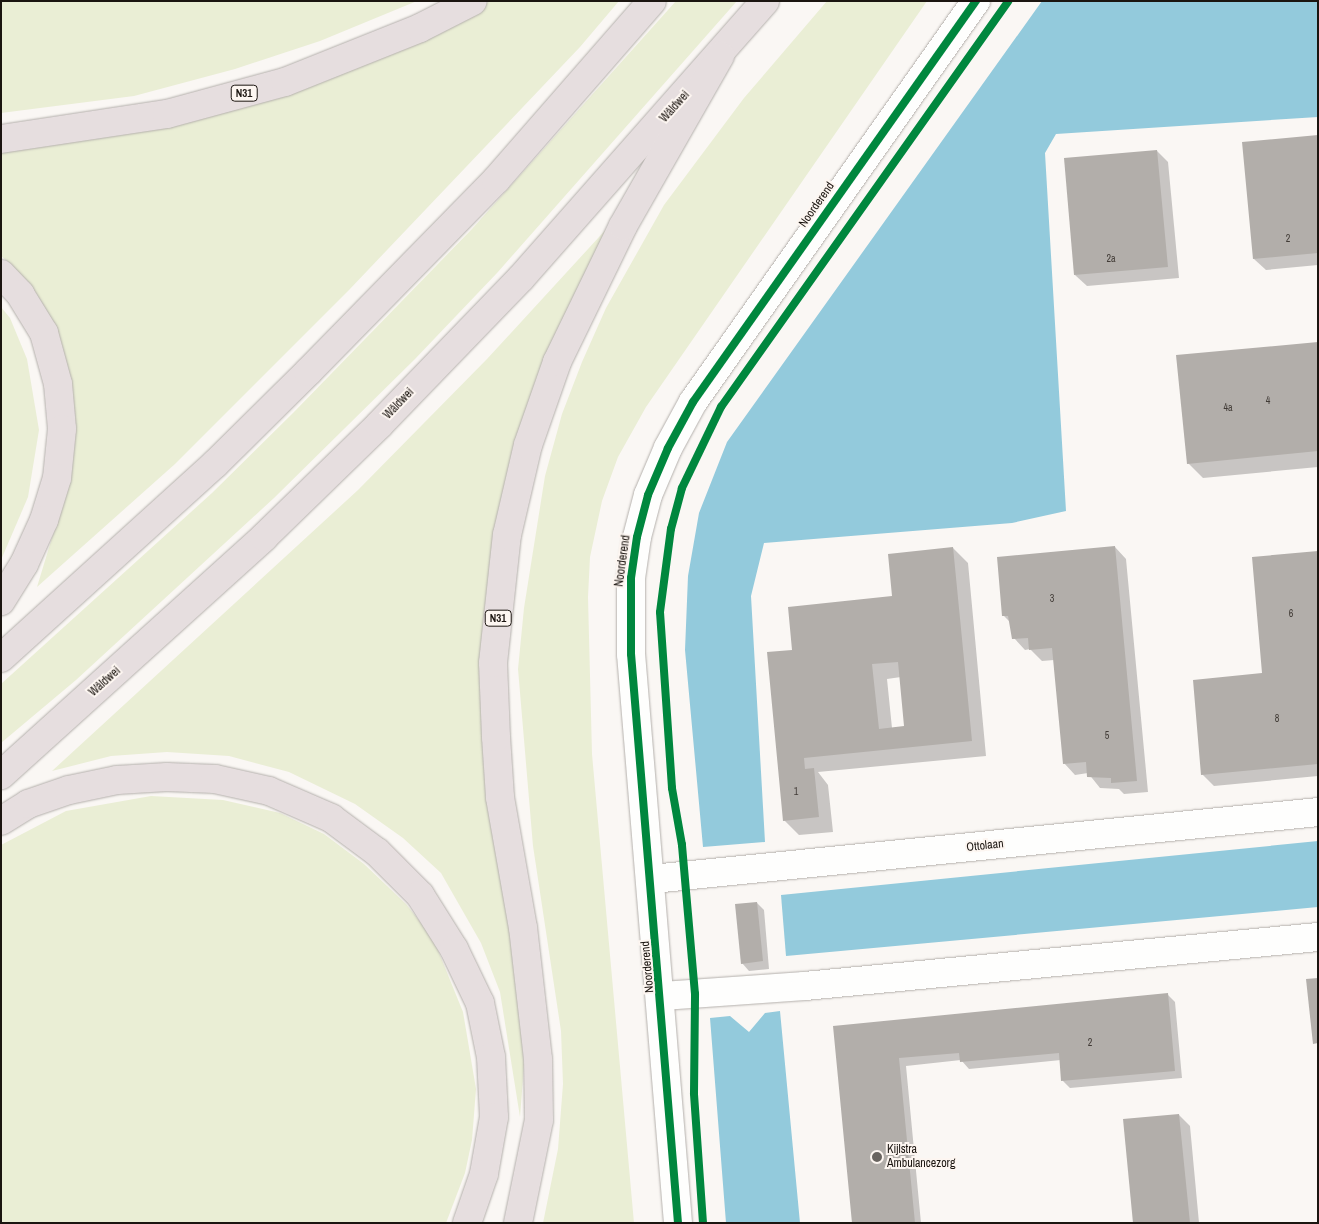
<!DOCTYPE html>
<meta charset="utf-8">
<style>
body{margin:0}
#map{position:relative;width:1319px;height:1224px;overflow:hidden;background:#faf7f4;font-family:"Archivo Narrow",sans-serif}
div>[style]{position:absolute}
[style*='--x']{left:calc(var(--x)*1px);top:calc(var(--y)*1px);width:calc(var(--w)*1px);rotate:calc(var(--a)*1deg)}
.green>*{inset:0;background:#eaeed5}
.water>*{inset:0;background:#93cadc}
.shadow>*{inset:0;background:#0003}
.building>*{inset:0;background:#b2aeaa}
.roads{filter:drop-shadow(0 0 1px #b4b0ac) drop-shadow(0 0 1px #b4b0ac)}
.minor>*{height:28px;margin:-14px;padding:0 14px;transform-origin:14px;border-radius:14px;background:#fefefd}
.tertiary>*{height:28px;margin:-14px;padding:0 14px;transform-origin:14px;border-radius:14px;background:#fefefd}
.trunk>*{height:28px;margin:-14px;padding:0 14px;transform-origin:14px;border-radius:14px;background:#e6dedf}
.cycleway>*{height:8px;margin:-4px;padding:0 4px;transform-origin:4px;border-radius:4px;background:#00873e}
.dots>*{width:14px;height:14px;translate:-50% -50%;box-sizing:border-box;border:2px solid #fdf6f1;border-radius:50%}
span{translate:-50% -50%;white-space:nowrap;text-align:center;line-height:1.15;-webkit-text-stroke:4px #fdf6f1;paint-order:stroke}
.number-label{font-size:10px;color:#413b36}
.number-label span{-webkit-text-stroke-width:0}
.shield-label span{padding:1px 4px;background:#fdf6f1;border:1px solid;border-radius:4px;-webkit-text-stroke-width:0}
.shield-label{font-size:11px;color:#1b1510;font-weight:700}
.street-label{font-size:12px;color:#1b1510}
.poi-label{font-size:12px;color:#1b1510}
.left{translate:0 -50%;text-align:left}
.frame{position:absolute;inset:0;border:2px solid #1b1510;pointer-events:none}
</style>
<div id="map">
<div class="green">
<i style="clip-path:polygon(1px 1px,417px 1px,320px 41px,235px 69px,134px 96px,1px 113px)"></i>
<i style="clip-path:polygon(490px 1px,619px 1px,580px 47px,349px 290px,175px 464px,37px 587px,54px 531px,42px 304px,12px 265px,1px 256px,1px 151px,104px 136px,467px 14px)"></i>
<i style="clip-path:polygon(676px 1px,737px 1px,497px 273px,415px 359px,274px 498px,76px 680px,1px 743px,1px 684px,212px 493px,294px 412px,472px 229px)"></i>
<i style="clip-path:polygon(827px 1px,927px 1px,646px 407px,618px 457px,602px 501px,590px 557px,588px 597px,592px 754px,634px 1223px,543px 1223px,558px 1149px,563px 1084px,561px 1031px,533px 846px,518px 669px,524px 608px,545px 476px,562px 414px,582px 362px,606px 308px,664px 205px,744px 98px)"></i>
<i style="clip-path:polygon(622px 212px,581px 287px,489px 627px,524px 1065px,520px 1117px,500px 992px,481px 943px,441px 873px,403px 838px,355px 804px,289px 772px,229px 756px,167px 752px,111px 756px,52px 771px,358px 490px,487px 359px)"></i>
<i style="clip-path:polygon(1px 307px,10px 318px,27px 359px,39px 430px,28px 497px,1px 560px)"></i>
<i style="clip-path:polygon(151px 796px,223px 800px,280px 813px,324px 834px,364px 864px,406px 904px,433px 938px,463px 1012px,476px 1089px,472px 1140px,465px 1173px,446px 1223px,1px 1223px,1px 845px,66px 811px)"></i>
</div>
<div class="water">
<i style="clip-path:polygon(1042px 1px,1318px 1px,1318px 117px,1056px 134px,1045px 153px,1066px 511px,1012px 523px,764px 543px,751px 596px,765px 842px,703px 847px,685px 650px,688px 576px,699px 513px,727px 442px)"></i>
<i style="clip-path:polygon(1318px 841px,1318px 907px,786px 956px,781px 895px)"></i>
<i style="clip-path:polygon(780px 1011px,800px 1223px,726px 1223px,710px 1018px,730px 1016px,749px 1032px,765px 1013px)"></i>
</div>
<div class="shadow">
<i style="clip-path:polygon(1318px 137px,1318px 265px,1266px 270px,1254px 259px)"></i>
<i style="clip-path:polygon(1157px 151px,1168px 162px,1179px 278px,1087px 286px,1075px 275px)"></i>
<i style="clip-path:polygon(1318px 343px,1318px 467px,1203px 478px,1188px 463px)"></i>
<i style="clip-path:polygon(1115px 547px,1126px 559px,1148px 792px,1124px 794px,1119px 789px,1100px 788px,1088px 773px,1075px 775px,1064px 763px,1054px 660px,1042px 661px,1030px 649px,1025px 650px,1014px 638px,1010px 622px,1004px 616px)"></i>
<i style="clip-path:polygon(evenodd,953px 548px,968px 563px,986px 756px,818px 772px,828px 785px,833px 832px,799px 835px,784px 820px,794px 651px,893px 598px,953px 548px,901px 677px,906px 727px,892px 728px,887px 679px,901px 677px)"></i>
<i style="clip-path:polygon(1318px 552px,1318px 776px,1214px 786px,1202px 774px,1264px 674px)"></i>
<i style="clip-path:polygon(757px 903px,764px 910px,769px 969px,749px 971px,742px 963px)"></i>
<i style="clip-path:polygon(1167px 994px,1175px 1002px,1182px 1078px,1070px 1088px,1063px 1081px,1061px 1060px,969px 1069px,961px 1060px,906px 1066px,921px 1223px,853px 1223px,834px 1027px)"></i>
<i style="clip-path:polygon(1179px 1115px,1190px 1126px,1199px 1223px,1134px 1223px)"></i>
</div>
<div class="building">
<i style="clip-path:polygon(1318px 135px,1318px 253px,1253px 259px,1242px 142px)"></i>
<i style="clip-path:polygon(1157px 150px,1168px 267px,1074px 275px,1064px 158px)"></i>
<i style="clip-path:polygon(1318px 342px,1318px 451px,1187px 464px,1176px 355px)"></i>
<i style="clip-path:polygon(1115px 546px,1137px 781px,1111px 783px,1111px 778px,1087px 777px,1086px 762px,1063px 764px,1052px 648px,1029px 650px,1028px 638px,1012px 639px,1008px 616px,1002px 616px,997px 557px)"></i>
<i style="clip-path:polygon(evenodd,953px 547px,972px 741px,804px 758px,805px 769px,814px 768px,819px 817px,783px 821px,767px 652px,792px 650px,788px 607px,892px 596px,888px 554px,953px 547px,898px 662px,904px 726px,879px 729px,872px 664px,898px 662px)"></i>
<i style="clip-path:polygon(1318px 551px,1318px 764px,1201px 775px,1193px 680px,1262px 673px,1252px 557px)"></i>
<i style="clip-path:polygon(757px 902px,763px 961px,741px 964px,735px 904px)"></i>
<i style="clip-path:polygon(1318px 978px,1318px 1043px,1313px 1044px,1306px 979px)"></i>
<i style="clip-path:polygon(1168px 993px,1175px 1071px,1061px 1081px,1059px 1053px,960px 1062px,959px 1053px,899px 1058px,915px 1223px,852px 1223px,833px 1026px)"></i>
<i style="clip-path:polygon(1179px 1114px,1190px 1223px,1133px 1223px,1123px 1119px)"></i>
</div>
<div class="roads">
<div class="minor">
<i style="--x:652;--y:879;--w:669;--a:-5.74"></i>
<i style="--x:662;--y:996;--w:143;--a:-4"></i>
<i style="--x:805;--y:986;--w:515;--a:-5.46"></i>
</div>
<div class="tertiary">
<i style="--x:678;--y:1223;--w:571;--a:-94.72"></i>
<i style="--x:631;--y:654;--w:76;--a:-90"></i>
<i style="--x:631;--y:578;--w:41;--a:-81.7"></i>
<i style="--x:637;--y:537;--w:43;--a:-75.3"></i>
<i style="--x:648;--y:495;--w:51;--a:-66.9"></i>
<i style="--x:668;--y:448;--w:52;--a:-61.5"></i>
<i style="--x:693;--y:402;--w:491;--a:-54.8"></i>
</div>
<div class="trunk">
<i style="--x:1;--y:139;--w:168;--a:-8.6"></i>
<i style="--x:167;--y:114;--w:122;--a:-15.2"></i>
<i style="--x:285;--y:82;--w:145;--a:-21.8"></i>
<i style="--x:420;--y:28;--w:59;--a:-27"></i>
<i style="--x:1;--y:274;--w:28;--a:46"></i>
<i style="--x:20;--y:294;--w:46;--a:58.4"></i>
<i style="--x:44;--y:333;--w:53;--a:74.6"></i>
<i style="--x:58;--y:384;--w:45;--a:84.9"></i>
<i style="--x:62;--y:429;--w:49;--a:95.8"></i>
<i style="--x:57;--y:478;--w:44;--a:107.2"></i>
<i style="--x:44;--y:520;--w:48;--a:114.4"></i>
<i style="--x:24;--y:564;--w:44;--a:121.9"></i>
<i style="--x:1;--y:658;--w:289;--a:-42.2"></i>
<i style="--x:215;--y:464;--w:131;--a:-44.7"></i>
<i style="--x:308;--y:372;--w:269;--a:-45.6"></i>
<i style="--x:496;--y:180;--w:237;--a:-48.9"></i>
<i style="--x:1;--y:775;--w:355;--a:-42.1"></i>
<i style="--x:264;--y:537;--w:161;--a:-44.2"></i>
<i style="--x:379;--y:425;--w:204;--a:-46"></i>
<i style="--x:521;--y:278;--w:369;--a:-48.6"></i>
<i style="--x:1;--y:821;--w:32;--a:-32"></i>
<i style="--x:28;--y:804;--w:43;--a:-18.9"></i>
<i style="--x:69;--y:790;--w:49;--a:-11.8"></i>
<i style="--x:117;--y:780;--w:50;--a:-3.4"></i>
<i style="--x:167;--y:777;--w:48;--a:2.4"></i>
<i style="--x:215;--y:779;--w:55;--a:12.5"></i>
<i style="--x:269;--y:791;--w:68;--a:23.5"></i>
<i style="--x:331;--y:818;--w:57;--a:36.5"></i>
<i style="--x:377;--y:852;--w:61;--a:45"></i>
<i style="--x:420;--y:895;--w:64;--a:57.8"></i>
<i style="--x:454;--y:949;--w:60;--a:64.3"></i>
<i style="--x:480;--y:1003;--w:55;--a:78.5"></i>
<i style="--x:491;--y:1057;--w:60;--a:87.1"></i>
<i style="--x:494;--y:1117;--w:58;--a:100"></i>
<i style="--x:484;--y:1174;--w:52;--a:109.1"></i>
<i style="--x:518;--y:1223;--w:105;--a:-78.5"></i>
<i style="--x:539;--y:1120;--w:61;--a:-90.9"></i>
<i style="--x:538;--y:1059;--w:132;--a:-96.5"></i>
<i style="--x:523;--y:928;--w:133;--a:-100"></i>
<i style="--x:500;--y:797;--w:60;--a:-93.8"></i>
<i style="--x:496;--y:737;--w:74;--a:-92.3"></i>
<i style="--x:493;--y:663;--w:129;--a:-83.8"></i>
<i style="--x:507;--y:535;--w:92;--a:-76.9"></i>
<i style="--x:528;--y:445;--w:88;--a:-70.7"></i>
<i style="--x:557;--y:362;--w:151;--a:-64.1"></i>
<i style="--x:623;--y:226;--w:196;--a:-60.3"></i>
</div>
</div>
<div class="cycleway">
<i style="--x:678;--y:1223;--w:571;--a:-94.72"></i>
<i style="--x:631;--y:654;--w:76;--a:-90"></i>
<i style="--x:631;--y:578;--w:41;--a:-81.7"></i>
<i style="--x:637;--y:537;--w:43;--a:-75.3"></i>
<i style="--x:648;--y:495;--w:51;--a:-66.9"></i>
<i style="--x:668;--y:448;--w:52;--a:-61.5"></i>
<i style="--x:693;--y:402;--w:491;--a:-54.8"></i>
<i style="--x:703;--y:1223;--w:130;--a:-94"></i>
<i style="--x:694;--y:1093;--w:99;--a:-89.4"></i>
<i style="--x:695;--y:994;--w:150;--a:-95"></i>
<i style="--x:682;--y:845;--w:58;--a:-100"></i>
<i style="--x:672;--y:788;--w:176;--a:-93.9"></i>
<i style="--x:660;--y:612;--w:84;--a:-82.5"></i>
<i style="--x:671;--y:529;--w:42;--a:-75"></i>
<i style="--x:682;--y:488;--w:90;--a:-64.3"></i>
<i style="--x:721;--y:407;--w:497;--a:-54.7"></i>
</div>
<div class="dots">
<i style="left:877px;top:1157px;background:#696460"></i>
</div>
<div class="number-label">
<span style="left:1288px;top:239px">2</span>
<span style="left:1111px;top:259px">2a</span>
<span style="left:1268px;top:401px">4</span>
<span style="left:1228px;top:408px">4a</span>
<span style="left:1052px;top:599px">3</span>
<span style="left:1291px;top:614px">6</span>
<span style="left:1277px;top:719px">8</span>
<span style="left:1107px;top:736px">5</span>
<span style="left:796px;top:792px">1</span>
<span style="left:1090px;top:1043px">2</span>
</div>
<div class="shield-label">
<span style="left:244px;top:93px">N31</span>
<span style="left:498px;top:618px">N31</span>
</div>
<div class="street-label">
<span style="left:675px;top:107px;rotate:-48deg">Wâldwei</span>
<span style="left:817px;top:205px;rotate:-55deg">Noorderend</span>
<span style="left:399px;top:404px;rotate:-46deg">Wâldwei</span>
<span style="left:623px;top:561px;rotate:-82deg">Noorderend</span>
<span style="left:105px;top:682px;rotate:-42deg">Wâldwei</span>
<span style="left:985px;top:846px;rotate:-6deg">Ottolaan</span>
<span style="left:648px;top:967px;rotate:-95deg">Noorderend</span>
</div>
<div class="poi-label">
<span class="left" style="left:887px;top:1157px">Kijlstra<br>Ambulancezorg</span>
</div>
<div class="frame"></div>
</div>
